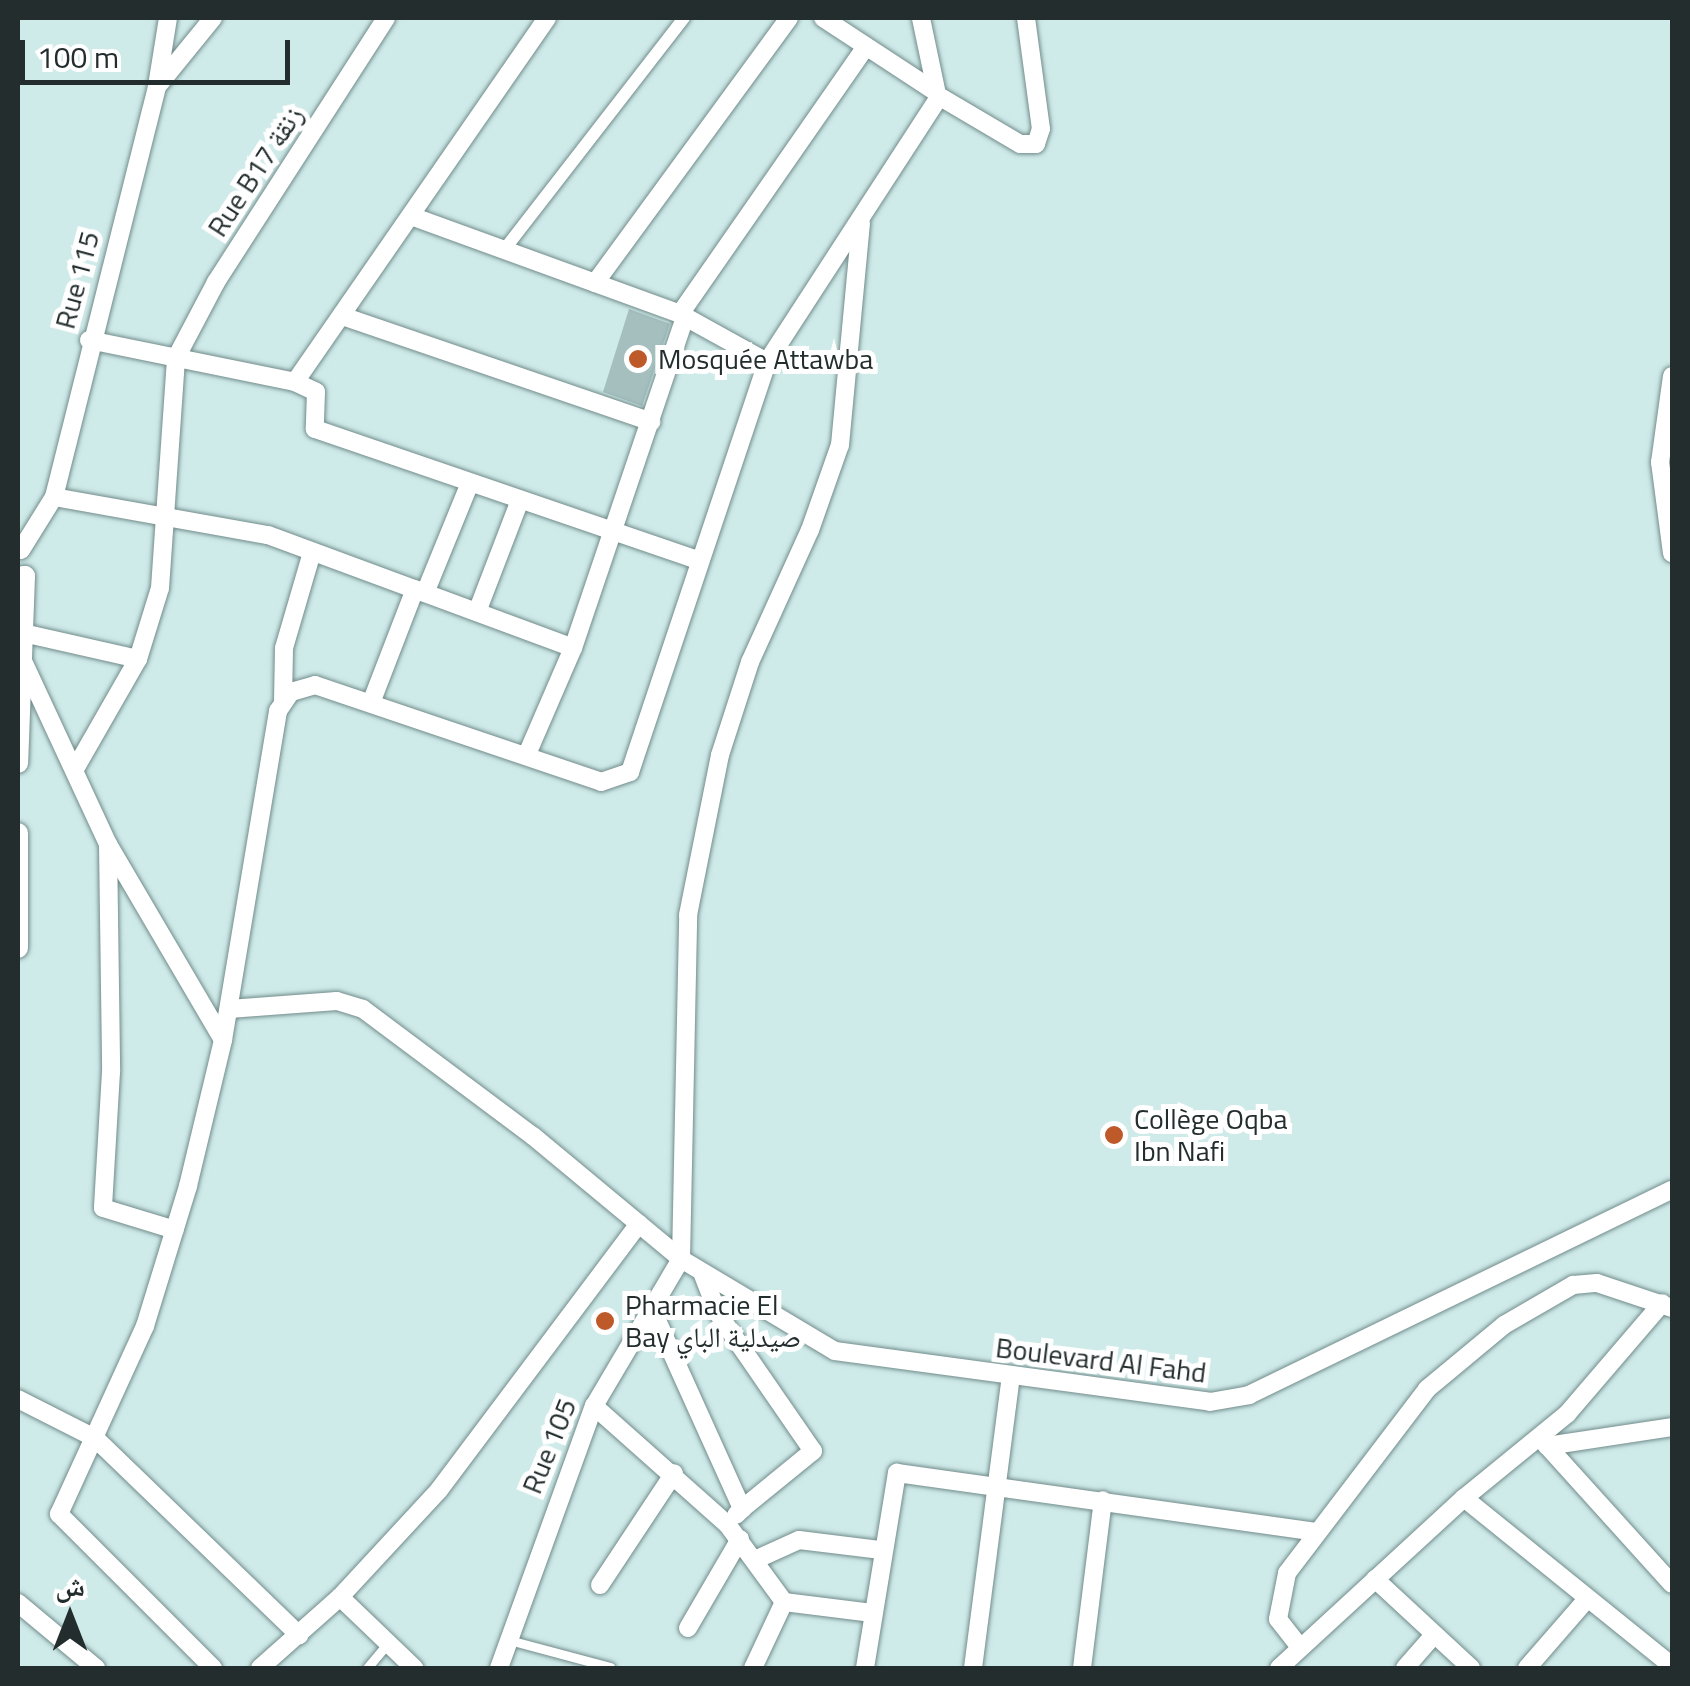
<!DOCTYPE html>
<meta charset="utf-8">
<style>
body{margin:0}
#map{position:relative;width:1690px;height:1686px;overflow:hidden;background:#ceeae9;font-family:"Titillium Web","Noto Naskh Arabic",sans-serif}
div>[style]{position:absolute}
[style*='--x']{left:calc(var(--x)*1px);top:calc(var(--y)*1px);width:calc(var(--w)*1px);rotate:calc(var(--a)*1deg)}
.building>*{inset:0;background:#a4bfbe}
.roads{filter:drop-shadow(0 0 2px #728c8b) drop-shadow(0 0 2px #728c8b)}
.service>*{height:9px;margin:-4.5px;padding:0 4.5px;transform-origin:4.5px;border-radius:4.5px;background:#fff}
.pedestrian>*{height:12px;margin:-6px;padding:0 6px;transform-origin:6px;border-radius:6px;background:#fff}
.minor>*{height:18px;margin:-9px;padding:0 9px;transform-origin:9px;border-radius:9px;background:#fff}
.tertiary>*{height:20px;margin:-10px;padding:0 10px;transform-origin:10px;border-radius:10px;background:#fff}
.dots>*{width:28px;height:28px;translate:-50% -50%;box-sizing:border-box;border:5px solid #fff;border-radius:50%}
span{translate:-50% -50%;white-space:nowrap;text-align:center;line-height:1.15;-webkit-text-stroke:10px #fff;paint-order:stroke}
.street-label{font-size:28px;color:#232d2d}
.poi-label{font-size:28px;color:#232d2d}
.left{translate:0 -50%;text-align:left}
.frame{position:absolute;inset:0;border:20px solid #232d2d;pointer-events:none}
.north{position:absolute;left:20px;top:1566px;width:100px;height:100px;-webkit-text-stroke:8px #fff;paint-order:stroke;rotate:0deg;font-size:28px;font-weight:700;line-height:40px;text-align:center;color:#232d2d}
.north::after{content:'';display:block;margin:auto;width:35px;height:45px;background:#232d2d;clip-path:polygon(50% 0,100% 100%,50% 72%,0 100%)}
.scale{position:absolute;left:20px;top:40px;width:270px;height:45px;box-sizing:border-box;border:5px solid #232d2d;border-top:0;padding-left:12px;font-size:30px;line-height:35px;white-space:nowrap;color:#232d2d;-webkit-text-stroke:8px #fff;paint-order:stroke}
</style>
<div id="map">
<div class="building">
<i style="clip-path:polygon(629px 309px,670px 324px,642px 406px,603px 392px)"></i>
</div>
<div class="roads">
<div class="service">
<i style="--x:509;--y:1640;--w:105;--a:15"></i>
<i style="--x:367;--y:1668;--w:31;--a:-50"></i>
</div>
<div class="pedestrian">
<i style="--x:504;--y:250;--w:294;--a:-52.2"></i>
</div>
<div class="minor">
<i style="--x:823;--y:18;--w:131;--a:33.2"></i>
<i style="--x:160;--y:83;--w:84;--a:-50.8"></i>
<i style="--x:937;--y:95;--w:96;--a:30.6"></i>
<i style="--x:1020;--y:144;--w:16;--a:0"></i>
<i style="--x:1036;--y:144;--w:16;--a:-72"></i>
<i style="--x:1041;--y:129;--w:112;--a:-97.7"></i>
<i style="--x:411;--y:216;--w:286;--a:20"></i>
<i style="--x:680;--y:314;--w:99;--a:28.9"></i>
<i style="--x:595;--y:283;--w:328;--a:-53.8"></i>
<i style="--x:680;--y:314;--w:326;--a:-55.2"></i>
<i style="--x:342;--y:316;--w:327;--a:18.9"></i>
<i style="--x:89;--y:340;--w:210;--a:11.5"></i>
<i style="--x:295;--y:382;--w:23;--a:25"></i>
<i style="--x:316;--y:392;--w:37;--a:92"></i>
<i style="--x:315;--y:429;--w:407;--a:18.9"></i>
<i style="--x:1672;--y:376;--w:87;--a:97.9"></i>
<i style="--x:1660;--y:462;--w:92;--a:82.5"></i>
<i style="--x:295;--y:382;--w:443;--a:-55.3"></i>
<i style="--x:54;--y:497;--w:217;--a:10.1"></i>
<i style="--x:268;--y:535;--w:325;--a:20.3"></i>
<i style="--x:21;--y:550;--w:62;--a:-58.1"></i>
<i style="--x:54;--y:497;--w:424;--a:-75.9"></i>
<i style="--x:157;--y:86;--w:69;--a:-80.8"></i>
<i style="--x:425;--y:593;--w:119;--a:-67.8"></i>
<i style="--x:477;--y:612;--w:120;--a:-69"></i>
<i style="--x:23;--y:633;--w:118;--a:12.7"></i>
<i style="--x:23;--y:661;--w:202;--a:65.1"></i>
<i style="--x:108;--y:844;--w:227;--a:59.6"></i>
<i style="--x:283;--y:701;--w:53;--a:-88.9"></i>
<i style="--x:284;--y:648;--w:100;--a:-73.7"></i>
<i style="--x:371;--y:703;--w:122;--a:-68.9"></i>
<i style="--x:528;--y:752;--w:113;--a:-66.6"></i>
<i style="--x:573;--y:648;--w:349;--a:-71.3"></i>
<i style="--x:75;--y:769;--w:127;--a:-60.2"></i>
<i style="--x:138;--y:659;--w:74;--a:-72.8"></i>
<i style="--x:160;--y:588;--w:231;--a:-86"></i>
<i style="--x:176;--y:358;--w:86;--a:-62.2"></i>
<i style="--x:216;--y:282;--w:314;--a:-57.2"></i>
<i style="--x:108;--y:844;--w:228;--a:89.2"></i>
<i style="--x:111;--y:1072;--w:136;--a:93.4"></i>
<i style="--x:103;--y:1208;--w:75;--a:17"></i>
<i style="--x:229;--y:1009;--w:108;--a:-4.2"></i>
<i style="--x:337;--y:1001;--w:27;--a:17"></i>
<i style="--x:363;--y:1009;--w:212;--a:36.8"></i>
<i style="--x:533;--y:1136;--w:192;--a:39.7"></i>
<i style="--x:681;--y:1259;--w:179;--a:30.9"></i>
<i style="--x:835;--y:1351;--w:378;--a:7.7"></i>
<i style="--x:1210;--y:1402;--w:40;--a:-10"></i>
<i style="--x:1249;--y:1395;--w:470;--a:-25.9"></i>
<i style="--x:681;--y:1259;--w:344;--a:-88.8"></i>
<i style="--x:688;--y:915;--w:163;--a:-78.7"></i>
<i style="--x:720;--y:755;--w:98;--a:-72.1"></i>
<i style="--x:750;--y:662;--w:145;--a:-65.6"></i>
<i style="--x:810;--y:530;--w:90;--a:-70.6"></i>
<i style="--x:840;--y:445;--w:223;--a:-84.6"></i>
<i style="--x:703;--y:1275;--w:40;--a:69"></i>
<i style="--x:717;--y:1312;--w:169;--a:55.4"></i>
<i style="--x:813;--y:1451;--w:92;--a:140.8"></i>
<i style="--x:651;--y:1307;--w:222;--a:65.7"></i>
<i style="--x:742;--y:1509;--w:8;--a:135"></i>
<i style="--x:18;--y:1399;--w:86;--a:26.9"></i>
<i style="--x:95;--y:1438;--w:284;--a:44"></i>
<i style="--x:594;--y:1406;--w:178;--a:41.6"></i>
<i style="--x:727;--y:1524;--w:97;--a:53.8"></i>
<i style="--x:1541;--y:1439;--w:195;--a:47.9"></i>
<i style="--x:1547;--y:1446;--w:126;--a:-8.6"></i>
<i style="--x:1464;--y:1498;--w:267;--a:38.9"></i>
<i style="--x:757;--y:1559;--w:46;--a:-24.3"></i>
<i style="--x:799;--y:1540;--w:83;--a:7"></i>
<i style="--x:1375;--y:1579;--w:131;--a:42.8"></i>
<i style="--x:600;--y:1585;--w:134;--a:-56.5"></i>
<i style="--x:340;--y:1597;--w:103;--a:43.8"></i>
<i style="--x:784;--y:1602;--w:89;--a:7.1"></i>
<i style="--x:18;--y:1603;--w:102;--a:39.8"></i>
<i style="--x:688;--y:1628;--w:103;--a:-59.7"></i>
<i style="--x:1299;--y:1646;--w:34;--a:-128"></i>
<i style="--x:1278;--y:1619;--w:47;--a:-78.9"></i>
<i style="--x:1287;--y:1573;--w:231;--a:-52.7"></i>
<i style="--x:1427;--y:1389;--w:100;--a:-39.7"></i>
<i style="--x:1504;--y:1325;--w:80;--a:-30.1"></i>
<i style="--x:1573;--y:1285;--w:24;--a:-5"></i>
<i style="--x:1597;--y:1283;--w:79;--a:18.4"></i>
<i style="--x:213;--y:1668;--w:218;--a:-135"></i>
<i style="--x:59;--y:1514;--w:207;--a:-65.4"></i>
<i style="--x:145;--y:1326;--w:146;--a:-72.9"></i>
<i style="--x:188;--y:1186;--w:150;--a:-76.5"></i>
<i style="--x:223;--y:1040;--w:334;--a:-80.5"></i>
<i style="--x:278;--y:711;--w:23;--a:-56"></i>
<i style="--x:291;--y:692;--w:25;--a:-16"></i>
<i style="--x:315;--y:685;--w:302;--a:18.7"></i>
<i style="--x:601;--y:782;--w:31;--a:-19"></i>
<i style="--x:630;--y:772;--w:432;--a:-71.5"></i>
<i style="--x:767;--y:362;--w:314;--a:-57"></i>
<i style="--x:938;--y:99;--w:83;--a:-101.9"></i>
<i style="--x:260;--y:1668;--w:107;--a:-41.6"></i>
<i style="--x:340;--y:1597;--w:146;--a:-47.2"></i>
<i style="--x:439;--y:1490;--w:333;--a:-53.1"></i>
<i style="--x:499;--y:1668;--w:279;--a:-70.1"></i>
<i style="--x:594;--y:1406;--w:171;--a:-59.4"></i>
<i style="--x:753;--y:1668;--w:73;--a:-64.8"></i>
<i style="--x:865;--y:1668;--w:198;--a:-80.7"></i>
<i style="--x:897;--y:1473;--w:423;--a:8"></i>
<i style="--x:973;--y:1668;--w:294;--a:-82.6"></i>
<i style="--x:1082;--y:1668;--w:169;--a:-82.9"></i>
<i style="--x:1279;--y:1668;--w:251;--a:-42.6"></i>
<i style="--x:1464;--y:1498;--w:133;--a:-39.2"></i>
<i style="--x:1567;--y:1414;--w:146;--a:-49.4"></i>
<i style="--x:1405;--y:1668;--w:43;--a:-48.8"></i>
<i style="--x:1527;--y:1668;--w:91;--a:-49"></i>
</div>
<div class="tertiary">
<i style="--x:18;--y:577;--w:7;--a:-8"></i>
<i style="--x:25;--y:576;--w:187;--a:92.1"></i>
<i style="--x:18;--y:833;--w:115;--a:90"></i>
</div>
</div>
<div class="dots">
<i style="left:638px;top:359px;background:#be592a"></i>
<i style="left:1114px;top:1135px;background:#be592a"></i>
<i style="left:605px;top:1321px;background:#be592a"></i>
</div>
<div class="street-label">
<span style="left:255px;top:171px;rotate:-57deg">Rue B17 زنقة</span>
<span style="left:77px;top:280px;rotate:-75deg">Rue 115</span>
<span style="left:1101px;top:1360px;rotate:7deg">Boulevard Al Fahd</span>
<span style="left:549px;top:1446px;rotate:-68deg">Rue 105</span>
</div>
<div class="poi-label">
<span class="left" style="left:658px;top:359px">Mosquée Attawba</span>
<span class="left" style="left:1134px;top:1135px">Collège Oqba<br>Ibn Nafi</span>
<span class="left" style="left:625px;top:1321px">Pharmacie El<br>Bay صيدلية الباي</span>
</div>
<div class="frame"></div>
<div class="north">ش</div>
<div class="scale">100 m</div>
</div>
